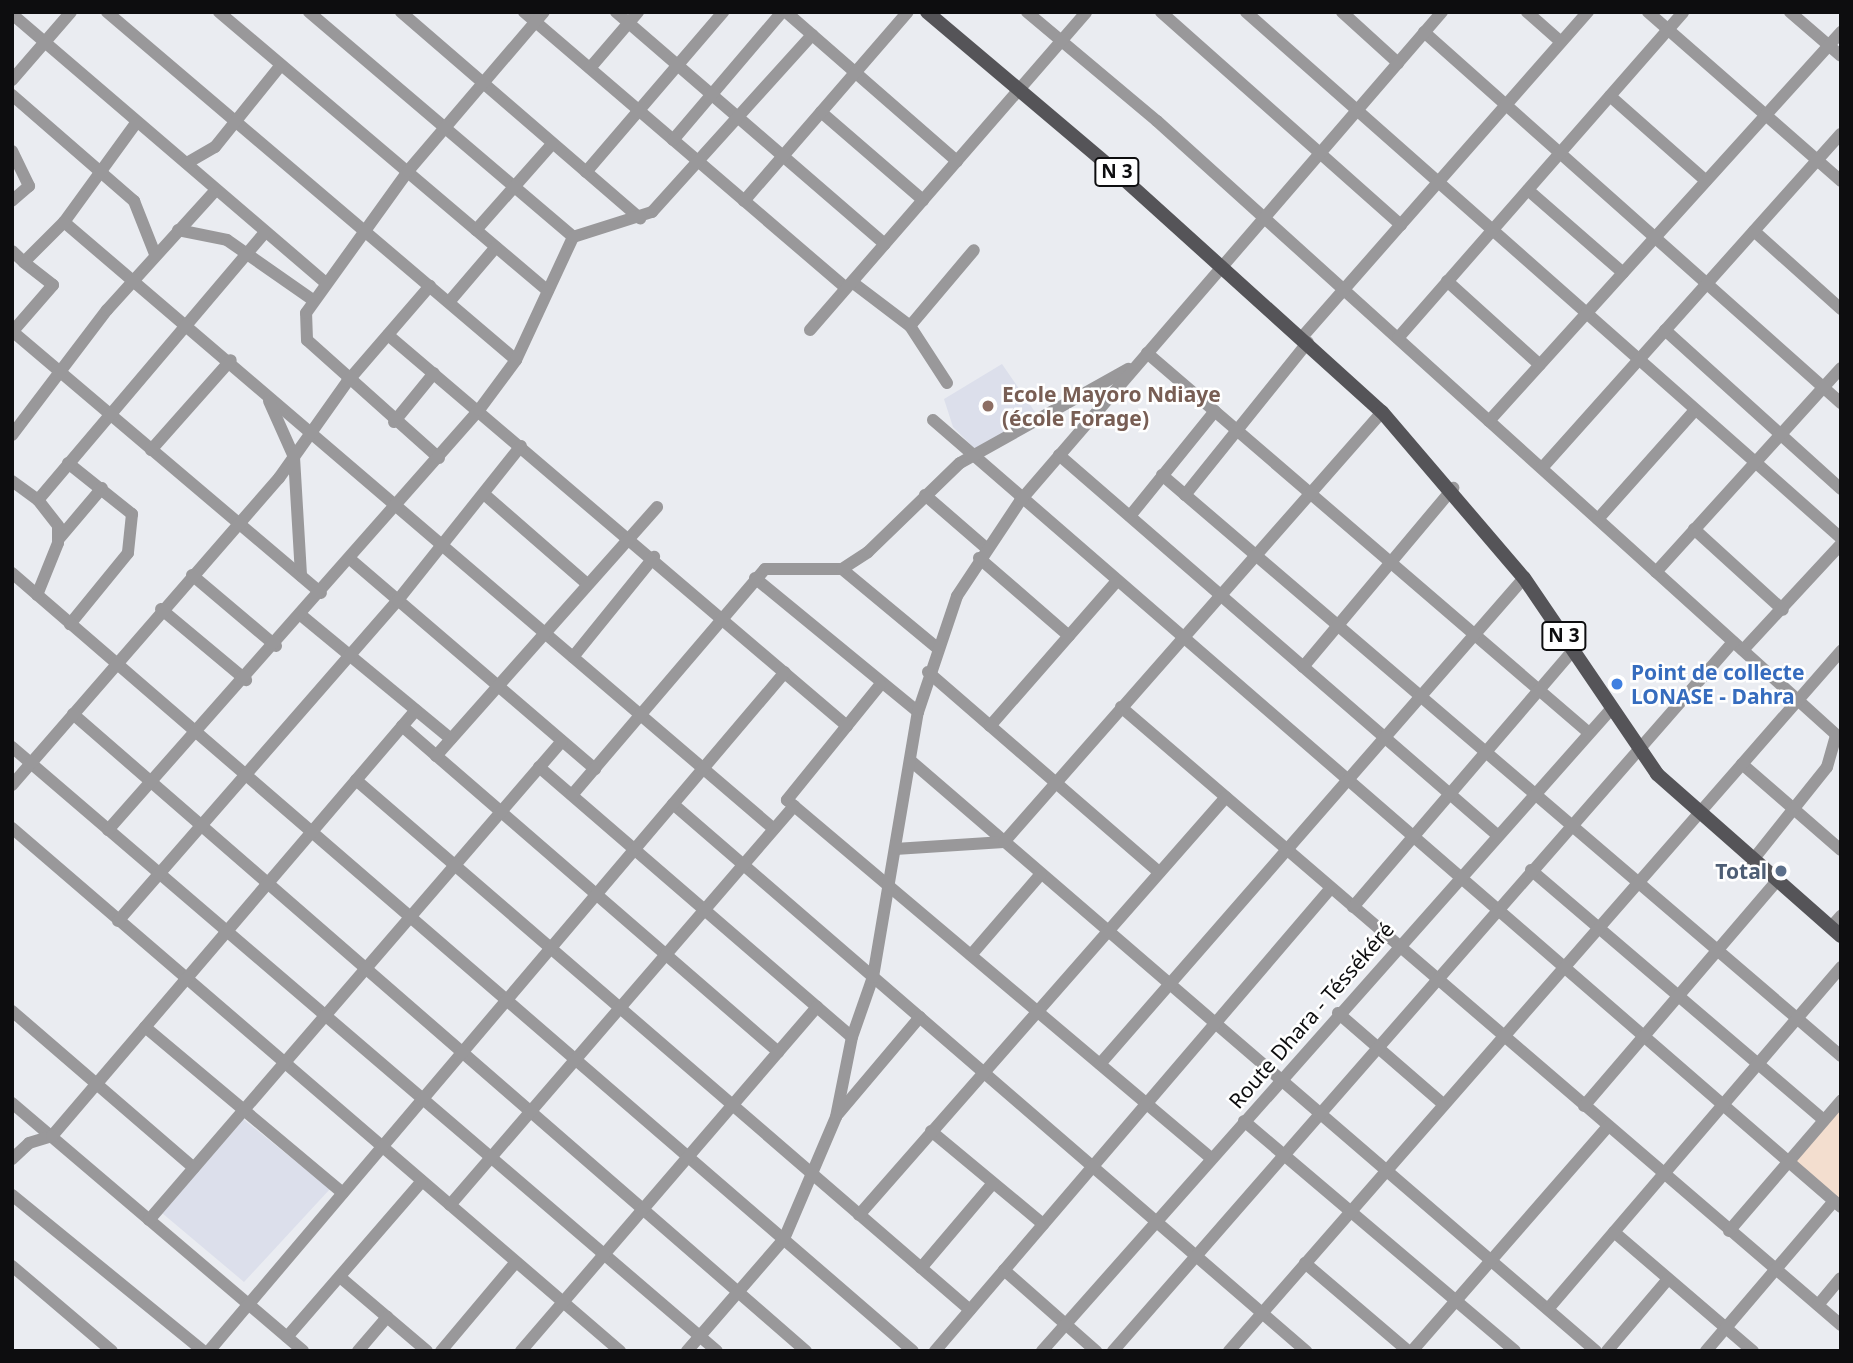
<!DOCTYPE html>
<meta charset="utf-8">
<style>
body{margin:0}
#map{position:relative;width:1853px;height:1363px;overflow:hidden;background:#eaecf1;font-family:"Noto Sans",sans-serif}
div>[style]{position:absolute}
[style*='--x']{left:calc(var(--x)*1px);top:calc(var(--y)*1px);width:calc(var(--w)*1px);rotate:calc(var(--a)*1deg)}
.commercial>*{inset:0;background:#f3decf}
.built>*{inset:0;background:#dcdfeb}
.minor>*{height:12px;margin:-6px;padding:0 6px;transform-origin:6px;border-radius:6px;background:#99989a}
.major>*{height:14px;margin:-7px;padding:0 7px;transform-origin:7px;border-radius:7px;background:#555458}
.dots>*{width:19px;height:19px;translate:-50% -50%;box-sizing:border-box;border:4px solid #fff;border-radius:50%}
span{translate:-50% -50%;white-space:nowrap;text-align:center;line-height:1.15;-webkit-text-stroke:5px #fff;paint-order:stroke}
.shield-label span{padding:2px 5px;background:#fff;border:2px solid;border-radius:5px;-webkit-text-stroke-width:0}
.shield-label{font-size:19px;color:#0d0d0f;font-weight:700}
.education-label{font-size:21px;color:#785e54;font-weight:700}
.left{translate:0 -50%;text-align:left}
.shop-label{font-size:21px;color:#366cbe;font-weight:700}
.service-label{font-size:21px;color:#4e5e75;font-weight:700}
.right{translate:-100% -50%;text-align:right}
.street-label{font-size:21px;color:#0d0d0f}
.frame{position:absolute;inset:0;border:14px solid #0d0d0f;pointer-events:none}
</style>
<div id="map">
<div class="commercial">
<i style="clip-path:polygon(1841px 1106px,1841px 1203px,1793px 1160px)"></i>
</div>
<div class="built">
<i style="clip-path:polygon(1002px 364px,1035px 412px,976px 450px,953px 427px,944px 399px)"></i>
<i style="clip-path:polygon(243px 1119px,330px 1189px,244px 1282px,162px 1213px)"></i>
</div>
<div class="minor">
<i style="--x:107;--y:12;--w:537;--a:40.39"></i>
<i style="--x:219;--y:12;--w:431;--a:40.3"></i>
<i style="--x:309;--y:12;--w:347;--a:40.4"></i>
<i style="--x:401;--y:12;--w:316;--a:40.8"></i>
<i style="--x:524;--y:12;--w:424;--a:40.6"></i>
<i style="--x:616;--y:12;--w:355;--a:40.8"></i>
<i style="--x:786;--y:12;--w:227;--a:41.1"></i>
<i style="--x:1027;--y:12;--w:170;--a:40"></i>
<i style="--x:1157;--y:121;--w:922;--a:42.1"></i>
<i style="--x:1161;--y:12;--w:321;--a:41.6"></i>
<i style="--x:1246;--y:12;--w:794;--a:41.48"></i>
<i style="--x:1342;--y:12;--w:76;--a:42.3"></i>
<i style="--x:1527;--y:12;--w:45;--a:41.4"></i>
<i style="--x:1648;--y:12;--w:257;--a:41.2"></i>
<i style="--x:1790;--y:12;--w:67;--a:40.8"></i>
<i style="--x:12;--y:14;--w:411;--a:40.6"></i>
<i style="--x:1424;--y:32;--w:558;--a:41.66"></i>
<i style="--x:590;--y:68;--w:74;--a:-49.4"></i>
<i style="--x:12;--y:80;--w:90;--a:-49.1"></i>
<i style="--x:12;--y:95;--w:162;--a:41"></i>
<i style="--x:134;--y:201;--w:57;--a:68.4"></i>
<i style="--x:1610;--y:96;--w:128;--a:41.5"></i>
<i style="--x:821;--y:112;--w:135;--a:40.8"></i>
<i style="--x:136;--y:123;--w:122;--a:126"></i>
<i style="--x:64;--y:222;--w:934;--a:40.53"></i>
<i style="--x:673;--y:140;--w:168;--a:-49.6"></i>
<i style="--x:12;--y:151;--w:39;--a:64"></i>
<i style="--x:29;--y:186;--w:23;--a:139"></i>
<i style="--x:187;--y:163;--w:32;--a:-30"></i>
<i style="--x:215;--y:147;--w:105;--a:-51.2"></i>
<i style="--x:586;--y:172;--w:211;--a:-49.4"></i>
<i style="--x:1528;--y:190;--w:126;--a:41.1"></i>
<i style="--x:744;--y:201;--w:250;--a:-49.1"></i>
<i style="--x:178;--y:230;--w:50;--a:11.5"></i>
<i style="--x:227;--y:240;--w:105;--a:34.9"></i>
<i style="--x:476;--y:230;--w:115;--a:-48.5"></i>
<i style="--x:1754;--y:231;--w:117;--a:41.9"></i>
<i style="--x:12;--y:251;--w:16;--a:43"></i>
<i style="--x:24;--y:262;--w:57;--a:-45"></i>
<i style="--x:1447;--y:281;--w:125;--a:42.1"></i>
<i style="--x:852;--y:282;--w:73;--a:37.2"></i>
<i style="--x:910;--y:326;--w:68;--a:57"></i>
<i style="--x:449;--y:302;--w:72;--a:-49.5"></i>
<i style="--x:910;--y:326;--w:99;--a:-49.9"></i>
<i style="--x:810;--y:330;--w:421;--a:-49"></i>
<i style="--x:1665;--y:330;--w:237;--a:42.1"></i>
<i style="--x:12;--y:331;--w:405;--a:40.3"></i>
<i style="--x:13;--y:331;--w:61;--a:-49"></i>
<i style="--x:53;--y:285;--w:37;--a:-142"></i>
<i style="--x:388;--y:335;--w:603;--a:40.43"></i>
<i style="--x:1303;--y:336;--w:432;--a:-48.7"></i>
<i style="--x:1398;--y:338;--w:433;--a:-48.8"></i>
<i style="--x:1147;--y:353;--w:581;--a:40.68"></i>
<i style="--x:269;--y:401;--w:61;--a:65.9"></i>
<i style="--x:294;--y:457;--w:119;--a:86.6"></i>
<i style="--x:933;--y:420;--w:1202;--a:40.92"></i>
<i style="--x:1489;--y:421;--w:525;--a:-47.86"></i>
<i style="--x:394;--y:422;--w:63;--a:-50.8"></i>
<i style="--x:12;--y:435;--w:157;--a:-52.8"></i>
<i style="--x:107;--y:310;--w:158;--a:-47.8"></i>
<i style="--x:151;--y:450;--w:120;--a:-48.4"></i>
<i style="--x:1059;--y:455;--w:578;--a:40.93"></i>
<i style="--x:439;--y:458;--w:177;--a:-138.2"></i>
<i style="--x:307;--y:340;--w:27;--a:-92"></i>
<i style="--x:306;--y:313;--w:175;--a:-54.3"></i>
<i style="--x:408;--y:171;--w:209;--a:-49.5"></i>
<i style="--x:68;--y:463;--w:82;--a:38.6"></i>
<i style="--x:132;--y:514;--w:39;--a:96"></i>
<i style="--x:128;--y:553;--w:92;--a:129.2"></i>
<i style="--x:1542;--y:468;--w:448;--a:-48.2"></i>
<i style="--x:1162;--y:475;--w:894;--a:40.55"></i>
<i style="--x:12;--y:481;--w:32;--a:36"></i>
<i style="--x:38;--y:500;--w:33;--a:52"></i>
<i style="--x:58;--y:526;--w:17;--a:90"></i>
<i style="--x:58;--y:543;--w:56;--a:112"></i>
<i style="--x:484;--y:494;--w:135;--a:41.1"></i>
<i style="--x:925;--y:495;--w:79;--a:40.9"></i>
<i style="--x:1185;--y:495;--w:196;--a:-51.2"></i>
<i style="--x:38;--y:500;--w:351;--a:-49.7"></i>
<i style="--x:1130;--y:516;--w:135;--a:-51"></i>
<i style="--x:1598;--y:519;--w:146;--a:-48.3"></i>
<i style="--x:1694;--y:529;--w:120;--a:42.3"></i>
<i style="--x:58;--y:540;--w:68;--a:-49.8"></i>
<i style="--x:979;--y:558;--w:119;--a:40.9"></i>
<i style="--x:350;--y:559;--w:323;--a:40.6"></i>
<i style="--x:842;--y:569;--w:122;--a:39.7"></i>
<i style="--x:1656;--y:572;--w:275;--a:-47.8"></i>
<i style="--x:12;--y:573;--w:1190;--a:40.81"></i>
<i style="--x:192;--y:575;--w:110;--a:40.2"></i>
<i style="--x:755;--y:578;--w:211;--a:39.4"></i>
<i style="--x:161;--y:609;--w:111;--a:39.9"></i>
<i style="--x:302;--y:616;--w:193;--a:39.5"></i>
<i style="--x:1743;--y:650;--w:144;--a:-47.2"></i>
<i style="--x:573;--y:657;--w:129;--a:-51"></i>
<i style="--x:1303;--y:667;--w:234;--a:-50"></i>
<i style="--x:928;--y:672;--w:306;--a:40.9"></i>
<i style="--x:880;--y:685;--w:148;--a:129"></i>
<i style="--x:787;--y:800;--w:555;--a:40.18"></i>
<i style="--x:1121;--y:707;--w:949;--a:40.64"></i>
<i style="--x:73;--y:714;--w:971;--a:40.99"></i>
<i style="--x:402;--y:726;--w:498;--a:40.9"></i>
<i style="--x:990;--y:726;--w:190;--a:-48.8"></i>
<i style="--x:12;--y:747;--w:928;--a:40.59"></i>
<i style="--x:436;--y:756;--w:333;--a:-48.4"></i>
<i style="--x:911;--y:761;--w:904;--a:40.74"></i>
<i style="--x:1742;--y:764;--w:131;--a:41"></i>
<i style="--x:539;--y:767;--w:413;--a:40.8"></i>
<i style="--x:356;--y:780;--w:811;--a:40.8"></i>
<i style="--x:12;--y:785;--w:407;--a:-49"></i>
<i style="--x:279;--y:478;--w:118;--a:-54.7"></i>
<i style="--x:347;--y:382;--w:127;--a:-49.2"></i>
<i style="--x:572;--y:795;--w:297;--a:-49.5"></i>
<i style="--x:765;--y:569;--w:77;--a:0"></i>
<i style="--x:842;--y:569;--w:31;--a:-33"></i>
<i style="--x:868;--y:552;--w:128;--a:-44.1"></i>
<i style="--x:960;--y:463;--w:193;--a:-29.2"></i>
<i style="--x:673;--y:804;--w:837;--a:40.83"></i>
<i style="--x:12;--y:828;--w:802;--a:40.7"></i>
<i style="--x:108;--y:830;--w:560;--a:-48.54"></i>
<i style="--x:479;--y:410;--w:62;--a:-53.5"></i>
<i style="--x:516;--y:360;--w:136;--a:-65.1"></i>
<i style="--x:573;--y:237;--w:83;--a:-17.6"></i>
<i style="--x:652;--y:212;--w:239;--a:-47.9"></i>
<i style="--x:895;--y:849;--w:109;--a:-3.7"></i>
<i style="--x:1004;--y:842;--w:573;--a:-48.68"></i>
<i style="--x:1752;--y:861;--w:120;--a:-51.4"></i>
<i style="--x:1827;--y:767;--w:33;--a:-74"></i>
<i style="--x:1531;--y:870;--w:385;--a:40.5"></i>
<i style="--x:1353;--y:907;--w:338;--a:-49.4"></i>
<i style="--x:118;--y:921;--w:426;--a:-48.9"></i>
<i style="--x:398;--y:600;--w:197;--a:-51.4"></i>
<i style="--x:1831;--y:927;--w:15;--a:-48"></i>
<i style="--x:971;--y:955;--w:107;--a:-49.2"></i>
<i style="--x:12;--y:1011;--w:240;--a:40.8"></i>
<i style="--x:1338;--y:1013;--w:139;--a:40.9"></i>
<i style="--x:145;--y:1027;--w:258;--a:40"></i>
<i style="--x:1100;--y:1064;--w:645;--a:-48.9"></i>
<i style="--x:12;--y:1103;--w:382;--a:40.4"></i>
<i style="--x:1584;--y:1106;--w:295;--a:-49.4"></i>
<i style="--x:838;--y:1114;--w:127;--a:-49.8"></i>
<i style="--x:1244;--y:1121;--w:355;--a:40.3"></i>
<i style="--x:931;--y:1131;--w:146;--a:39.7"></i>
<i style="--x:12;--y:1159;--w:23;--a:-43"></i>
<i style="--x:29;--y:1143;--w:24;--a:-17"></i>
<i style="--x:52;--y:1136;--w:560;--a:-49.49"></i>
<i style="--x:12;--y:1195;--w:247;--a:39.2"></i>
<i style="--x:450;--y:1205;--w:527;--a:-49.23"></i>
<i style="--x:859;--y:1215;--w:556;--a:-48.72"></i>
<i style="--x:149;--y:1220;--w:632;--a:-49.23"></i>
<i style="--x:1729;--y:1231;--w:172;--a:-49.3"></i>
<i style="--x:1614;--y:1232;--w:183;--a:40.6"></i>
<i style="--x:1305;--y:1263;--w:135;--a:40.5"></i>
<i style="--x:12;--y:1266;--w:131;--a:40.4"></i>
<i style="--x:921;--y:1268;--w:111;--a:-49.7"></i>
<i style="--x:1004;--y:1270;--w:123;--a:41.4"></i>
<i style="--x:340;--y:1277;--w:114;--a:40.4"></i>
<i style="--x:1818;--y:1305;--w:35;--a:-50"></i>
<i style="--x:1548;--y:1309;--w:450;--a:-49.4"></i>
<i style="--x:287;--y:1337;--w:206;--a:-49.1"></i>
<i style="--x:209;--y:1351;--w:890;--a:-49.69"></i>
<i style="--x:358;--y:1351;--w:45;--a:-49.5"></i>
<i style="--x:441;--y:1351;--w:116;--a:-49.9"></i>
<i style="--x:521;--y:1351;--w:454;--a:-49.3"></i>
<i style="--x:687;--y:1351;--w:148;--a:-49.1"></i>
<i style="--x:784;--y:1239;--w:133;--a:-66.9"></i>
<i style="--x:836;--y:1117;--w:82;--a:-78.7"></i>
<i style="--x:852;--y:1037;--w:64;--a:-70.7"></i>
<i style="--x:873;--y:977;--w:269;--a:-80.4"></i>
<i style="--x:918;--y:712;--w:122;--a:-71.4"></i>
<i style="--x:957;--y:596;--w:114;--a:-56.4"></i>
<i style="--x:1020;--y:501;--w:646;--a:-49.21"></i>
<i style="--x:935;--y:1351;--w:609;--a:-49.46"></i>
<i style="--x:1042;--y:1351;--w:859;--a:-48.44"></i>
<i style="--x:1113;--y:1351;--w:942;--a:-48.83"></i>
<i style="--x:1229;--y:1351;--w:930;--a:-48.84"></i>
<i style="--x:1412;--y:1351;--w:298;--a:-48.9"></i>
<i style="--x:1607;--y:1351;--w:94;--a:-49.7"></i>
<i style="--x:1706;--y:1351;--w:197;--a:-49.5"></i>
</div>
<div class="major">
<i style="--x:927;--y:12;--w:246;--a:40.2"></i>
<i style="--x:1115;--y:171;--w:360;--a:42.1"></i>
<i style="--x:1382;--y:412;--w:218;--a:49.5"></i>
<i style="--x:1524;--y:578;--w:237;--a:55.8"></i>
<i style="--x:1657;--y:774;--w:245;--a:41.4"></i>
</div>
<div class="dots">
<i style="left:988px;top:406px;background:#8d6e63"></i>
<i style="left:1617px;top:684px;background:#3f7fe0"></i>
<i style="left:1781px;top:871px;background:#5c6f8a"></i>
</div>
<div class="shield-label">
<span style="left:1117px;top:172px">N 3</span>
<span style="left:1564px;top:636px">N 3</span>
</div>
<div class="education-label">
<span class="left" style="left:1002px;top:406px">Ecole Mayoro Ndiaye<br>(école Forage)</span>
</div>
<div class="shop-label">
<span class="left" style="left:1631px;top:684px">Point de collecte<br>LONASE - Dahra</span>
</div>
<div class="service-label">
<span class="right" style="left:1767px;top:871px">Total</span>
</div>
<div class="street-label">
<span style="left:1311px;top:1015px;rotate:-49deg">Route Dhara - Téssékéré</span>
</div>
<div class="frame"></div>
</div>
